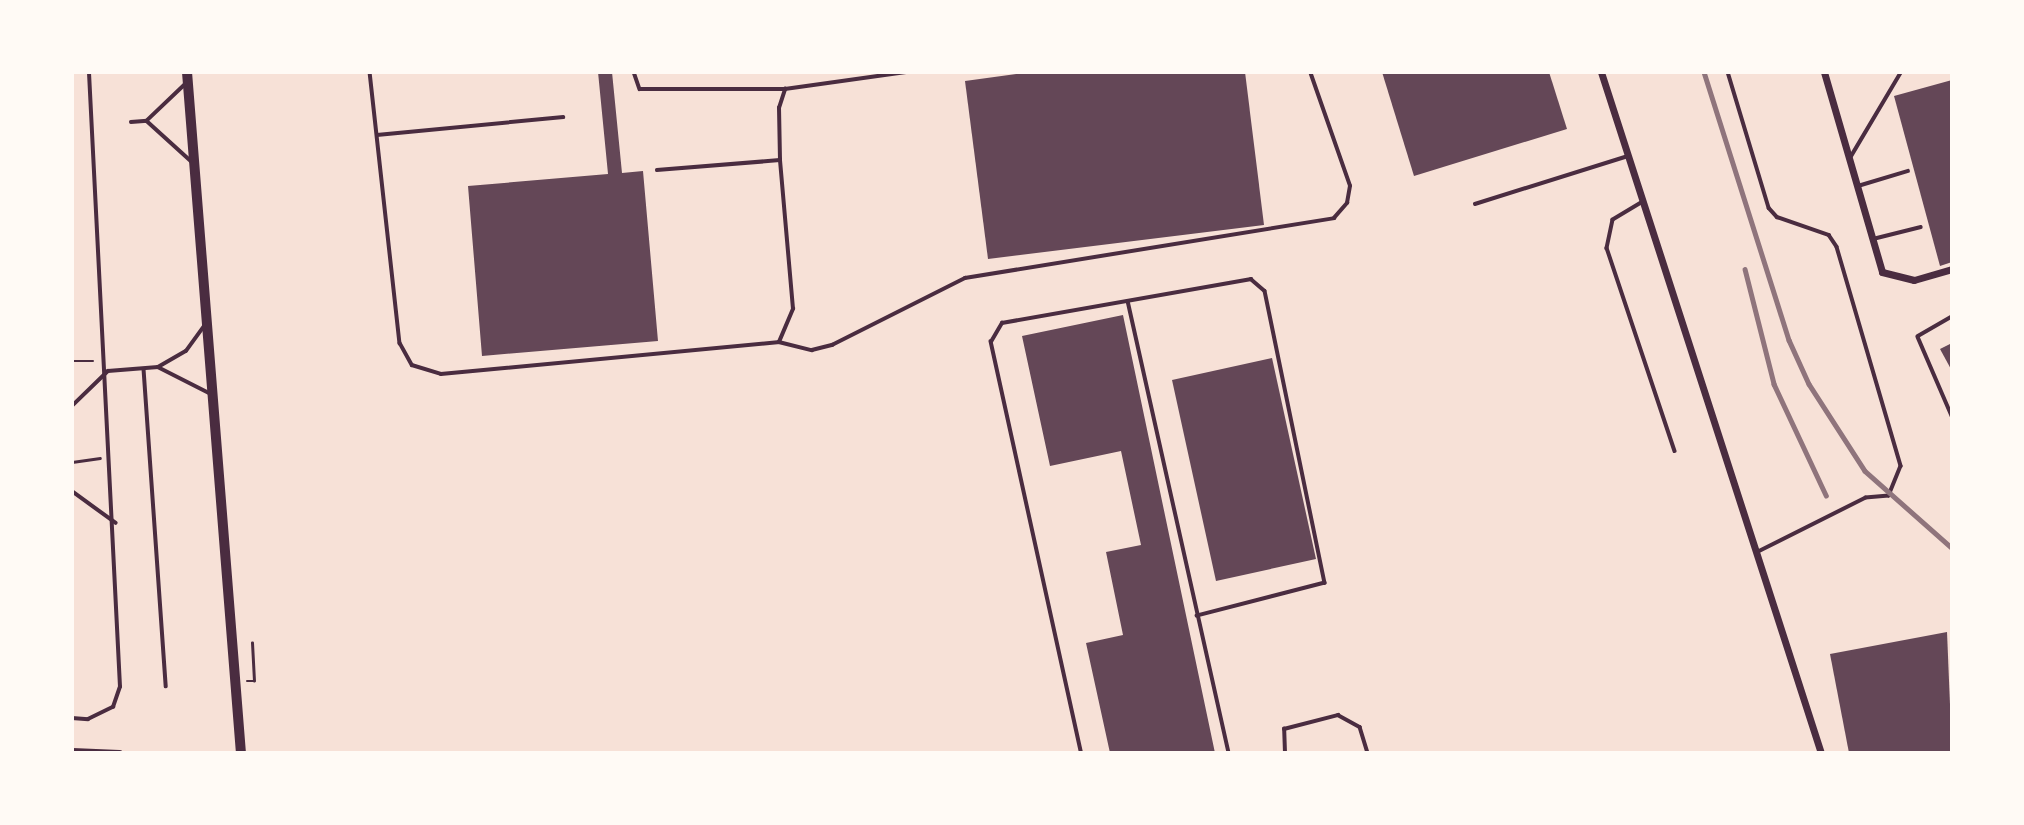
<!DOCTYPE html>
<style>
body{margin:0}
#map{position:relative;width:2024px;height:825px;overflow:hidden;background:#f7e1d7;font-family:"Fira Sans",sans-serif}
div>[style]{position:absolute}
[style*='--x']{left:calc(var(--x)*1px);top:calc(var(--y)*1px);width:calc(var(--w)*1px);rotate:calc(var(--a)*1deg)}
.building>*{inset:0;background:#644757}
.path>*{height:2.5px;margin:-1.25px;padding:0 1.25px;transform-origin:1.25px;border-radius:1.25px;background:#4a2c40}
.service>*{height:3.5px;margin:-1.75px;padding:0 1.75px;transform-origin:1.75px;border-radius:1.75px;background:#4a2c40}
.minor>*{height:7px;margin:-3.5px;padding:0 3.5px;transform-origin:3.5px;border-radius:3.5px;background:#4a2c40}
.primary>*{height:10px;margin:-5px;padding:0 5px;transform-origin:5px;border-radius:5px;background:#4a2c40}
.rail>*{height:4.5px;margin:-2.25px;padding:0 2.25px;transform-origin:2.25px;border-radius:2.25px;background:#8f747c}
span{translate:-50% -50%;white-space:nowrap;text-align:center;line-height:1.15;-webkit-text-stroke:5px #fffaf5;paint-order:stroke}
.frame{position:absolute;inset:0;border:74px solid #fffaf5;pointer-events:none}
</style>
<div id="map">
<div class="building">
<i style="clip-path:polygon(598px 72px,612px 72px,622px 173px,643px 171px,658px 341px,482px 356px,468px 186px,608px 174px)"></i>
<i style="clip-path:polygon(1031px 72px,1245px 72px,1264px 225px,988px 259px,965px 81px)"></i>
<i style="clip-path:polygon(1382px 72px,1549px 72px,1567px 129px,1414px 176px)"></i>
<i style="clip-path:polygon(1952px 80px,1952px 262px,1940px 266px,1894px 96px)"></i>
<i style="clip-path:polygon(1123px 315px,1170px 539px,1215px 753px,1110px 753px,1086px 643px,1123px 635px,1106px 552px,1141px 545px,1121px 451px,1050px 466px,1022px 336px)"></i>
<i style="clip-path:polygon(1952px 343px,1952px 371px,1940px 349px)"></i>
<i style="clip-path:polygon(1272px 358px,1316px 559px,1216px 581px,1172px 380px)"></i>
<i style="clip-path:polygon(1947px 632px,1952px 753px,1849px 753px,1830px 654px)"></i>
</div>
<div class="path">
<i style="--x:72;--y:361;--w:21;--a:0"></i>
<i style="--x:72;--y:462;--w:28;--a:-8"></i>
<i style="--x:247;--y:681;--w:7;--a:0"></i>
<i style="--x:254;--y:681;--w:38;--a:-93"></i>
</div>
<div class="service">
<i style="--x:370;--y:72;--w:273;--a:83.7"></i>
<i style="--x:400;--y:343;--w:25;--a:61"></i>
<i style="--x:412;--y:365;--w:30;--a:17"></i>
<i style="--x:441;--y:374;--w:340;--a:-5.4"></i>
<i style="--x:779;--y:342;--w:36;--a:-67"></i>
<i style="--x:793;--y:309;--w:150;--a:-95"></i>
<i style="--x:780;--y:160;--w:52;--a:-91.1"></i>
<i style="--x:779;--y:108;--w:20;--a:-72"></i>
<i style="--x:785;--y:89;--w:122;--a:-8"></i>
<i style="--x:634;--y:72;--w:18;--a:71"></i>
<i style="--x:640;--y:89;--w:145;--a:0"></i>
<i style="--x:1728;--y:72;--w:142;--a:73.2"></i>
<i style="--x:1769;--y:208;--w:12;--a:48"></i>
<i style="--x:1777;--y:217;--w:55;--a:19.1"></i>
<i style="--x:1829;--y:235;--w:14;--a:56"></i>
<i style="--x:1837;--y:247;--w:228;--a:73.7"></i>
<i style="--x:1901;--y:466;--w:32;--a:112"></i>
<i style="--x:1889;--y:496;--w:23;--a:175"></i>
<i style="--x:1866;--y:498;--w:121;--a:153.4"></i>
<i style="--x:186;--y:84;--w:54;--a:136.5"></i>
<i style="--x:147;--y:121;--w:61;--a:42.3"></i>
<i style="--x:131;--y:122;--w:16;--a:-4"></i>
<i style="--x:377;--y:135;--w:187;--a:-5.5"></i>
<i style="--x:1850;--y:158;--w:100;--a:-59.3"></i>
<i style="--x:657;--y:170;--w:123;--a:-4.6"></i>
<i style="--x:1858;--y:186;--w:52;--a:-16.7"></i>
<i style="--x:1643;--y:202;--w:35;--a:149"></i>
<i style="--x:1613;--y:220;--w:29;--a:102"></i>
<i style="--x:1607;--y:248;--w:214;--a:71.5"></i>
<i style="--x:1475;--y:204;--w:160;--a:-17.4"></i>
<i style="--x:1873;--y:239;--w:49;--a:-14"></i>
<i style="--x:1128;--y:301;--w:463;--a:77.4"></i>
<i style="--x:1952;--y:317;--w:39;--a:150"></i>
<i style="--x:1918;--y:337;--w:86;--a:66.7"></i>
<i style="--x:779;--y:342;--w:34;--a:14"></i>
<i style="--x:812;--y:350;--w:21;--a:-14"></i>
<i style="--x:832;--y:345;--w:149;--a:-26.7"></i>
<i style="--x:965;--y:278;--w:374;--a:-9.2"></i>
<i style="--x:1334;--y:218;--w:20;--a:-49"></i>
<i style="--x:1347;--y:203;--w:17;--a:-80"></i>
<i style="--x:1350;--y:186;--w:121;--a:-109.3"></i>
<i style="--x:158;--y:367;--w:57;--a:27"></i>
<i style="--x:144;--y:369;--w:318;--a:86"></i>
<i style="--x:72;--y:406;--w:50;--a:-44.2"></i>
<i style="--x:108;--y:371;--w:50;--a:-4.6"></i>
<i style="--x:158;--y:367;--w:32;--a:-30"></i>
<i style="--x:186;--y:351;--w:31;--a:-54"></i>
<i style="--x:72;--y:491;--w:54;--a:36"></i>
<i style="--x:72;--y:718;--w:16;--a:4"></i>
<i style="--x:88;--y:719;--w:28;--a:-26"></i>
<i style="--x:113;--y:707;--w:21;--a:-71"></i>
<i style="--x:120;--y:687;--w:616;--a:-92.89"></i>
<i style="--x:1081;--y:753;--w:421;--a:-102.4"></i>
<i style="--x:991;--y:342;--w:22;--a:-60"></i>
<i style="--x:1002;--y:323;--w:253;--a:-10"></i>
<i style="--x:1251;--y:279;--w:18;--a:41"></i>
<i style="--x:1265;--y:291;--w:298;--a:78.4"></i>
<i style="--x:1325;--y:583;--w:132;--a:165.5"></i>
<i style="--x:1285;--y:753;--w:24;--a:-92"></i>
<i style="--x:1284;--y:729;--w:56;--a:-14.5"></i>
<i style="--x:1338;--y:715;--w:25;--a:29"></i>
<i style="--x:1360;--y:727;--w:27;--a:73"></i>
</div>
<div class="minor">
<i style="--x:1601;--y:72;--w:716;--a:72.1"></i>
<i style="--x:1824;--y:72;--w:208;--a:73.8"></i>
<i style="--x:1882;--y:272;--w:33;--a:14"></i>
<i style="--x:1914;--y:280;--w:40;--a:-16"></i>
<i style="--x:72;--y:751;--w:47;--a:2.4"></i>
</div>
<div class="primary">
<i style="--x:187;--y:72;--w:683;--a:85.47"></i>
</div>
<div class="rail">
<i style="--x:1704;--y:72;--w:281;--a:72.4"></i>
<i style="--x:1789;--y:340;--w:48;--a:65.6"></i>
<i style="--x:1809;--y:384;--w:103;--a:57.2"></i>
<i style="--x:1865;--y:471;--w:116;--a:41.5"></i>
<i style="--x:1745;--y:269;--w:119;--a:75.8"></i>
<i style="--x:1774;--y:384;--w:123;--a:64.9"></i>
</div>
<div class="frame"></div>
</div>
